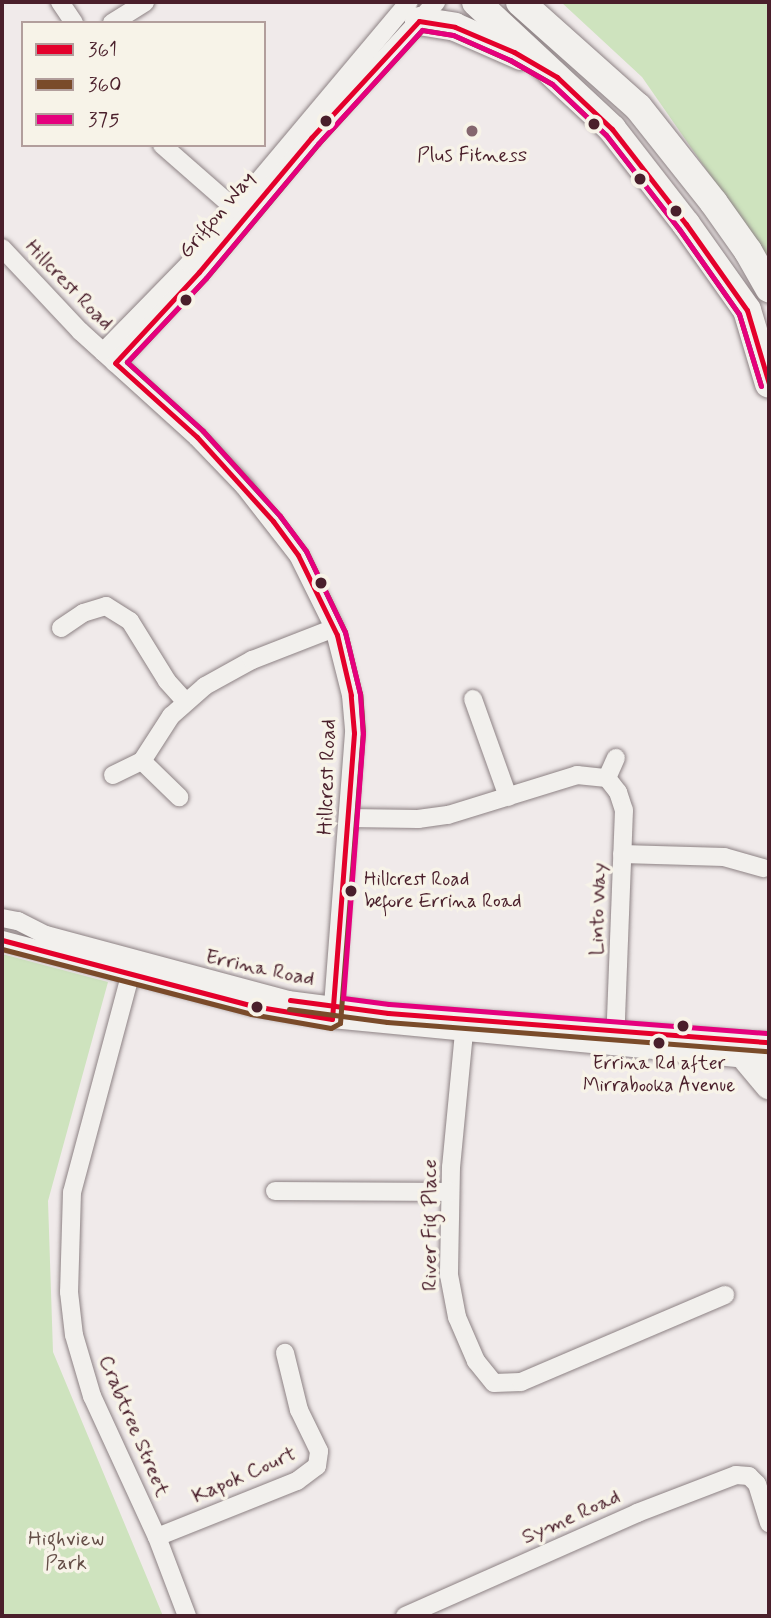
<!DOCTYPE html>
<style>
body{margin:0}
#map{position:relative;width:771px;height:1618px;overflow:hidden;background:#f0eaea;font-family:Mynerve,sans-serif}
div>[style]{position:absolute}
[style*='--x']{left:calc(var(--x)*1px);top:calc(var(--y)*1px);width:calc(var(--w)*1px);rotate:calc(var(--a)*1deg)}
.green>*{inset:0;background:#cee3be}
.roads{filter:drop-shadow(0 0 2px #8d8284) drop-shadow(0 0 2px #8d8284)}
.street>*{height:18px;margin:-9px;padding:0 9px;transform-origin:9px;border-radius:9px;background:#f2f0ed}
.primary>*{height:28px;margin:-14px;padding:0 14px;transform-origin:14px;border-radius:14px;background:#f2f0ed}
.bus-1>*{height:5px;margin:-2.5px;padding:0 2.5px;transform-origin:2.5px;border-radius:2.5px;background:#e4002b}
.bus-2>*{height:5px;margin:-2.5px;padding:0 2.5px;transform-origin:2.5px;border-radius:2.5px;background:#7a4b2a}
.bus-3>*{height:5px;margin:-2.5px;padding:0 2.5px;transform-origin:2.5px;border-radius:2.5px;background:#e5007d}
.dots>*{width:19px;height:19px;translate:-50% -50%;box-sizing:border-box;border:4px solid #f7f3e8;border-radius:50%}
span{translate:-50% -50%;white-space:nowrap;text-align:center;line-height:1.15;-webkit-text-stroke:7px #f7f3e8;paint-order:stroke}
.bus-label{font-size:19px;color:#4a1f2b}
.left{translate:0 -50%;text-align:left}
.poi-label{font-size:21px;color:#4a1f2b}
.street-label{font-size:21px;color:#4a1f2b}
.park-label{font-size:21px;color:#644e47}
.frame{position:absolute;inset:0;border:4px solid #4a1f2b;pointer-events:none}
.legend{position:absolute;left:21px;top:21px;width:245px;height:126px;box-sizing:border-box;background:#f7f3e8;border:2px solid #b29e9c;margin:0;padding:9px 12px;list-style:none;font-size:21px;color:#4a1f2b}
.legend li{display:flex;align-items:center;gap:14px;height:35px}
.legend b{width:35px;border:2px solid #b29e9c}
</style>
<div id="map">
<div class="green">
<i style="clip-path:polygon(561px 2px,769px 2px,769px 260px,642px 77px)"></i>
<i style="clip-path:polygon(2px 954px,108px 982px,48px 1201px,53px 1352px,163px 1616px,2px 1616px)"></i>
</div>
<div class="roads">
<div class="street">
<i style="--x:60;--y:2;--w:25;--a:56"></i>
<i style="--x:112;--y:23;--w:39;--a:-32"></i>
<i style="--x:162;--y:145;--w:106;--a:41.2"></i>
<i style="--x:2;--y:248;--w:114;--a:46.8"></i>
<i style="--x:80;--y:331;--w:158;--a:42.2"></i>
<i style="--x:197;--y:437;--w:68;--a:46.2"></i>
<i style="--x:244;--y:486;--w:88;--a:52"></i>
<i style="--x:298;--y:555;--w:81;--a:63.7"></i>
<i style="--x:334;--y:628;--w:69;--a:75.8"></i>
<i style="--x:351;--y:695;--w:38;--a:85"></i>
<i style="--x:354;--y:733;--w:287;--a:94.4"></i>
<i style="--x:103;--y:352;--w:123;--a:-45.7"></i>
<i style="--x:189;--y:264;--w:342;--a:-50"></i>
<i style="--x:115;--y:363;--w:124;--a:-47.3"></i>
<i style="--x:199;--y:272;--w:175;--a:-50.1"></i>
<i style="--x:311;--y:138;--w:185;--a:-47.4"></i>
<i style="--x:61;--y:628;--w:27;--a:-34"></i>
<i style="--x:83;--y:613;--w:24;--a:-17"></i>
<i style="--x:106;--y:606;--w:28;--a:32"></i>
<i style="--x:130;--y:621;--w:70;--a:58.3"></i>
<i style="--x:167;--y:681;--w:28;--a:48"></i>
<i style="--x:473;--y:699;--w:104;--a:70.3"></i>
<i style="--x:142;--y:761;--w:52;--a:44.2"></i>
<i style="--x:113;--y:775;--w:32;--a:-26"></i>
<i style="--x:142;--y:761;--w:54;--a:-57.2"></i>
<i style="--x:171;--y:716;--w:45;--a:-41.4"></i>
<i style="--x:205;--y:686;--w:54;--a:-29"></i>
<i style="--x:252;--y:660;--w:88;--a:-21.3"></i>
<i style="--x:607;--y:778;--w:22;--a:-66"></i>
<i style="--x:349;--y:818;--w:69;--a:0.8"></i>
<i style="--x:418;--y:819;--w:30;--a:-8"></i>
<i style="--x:448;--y:815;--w:135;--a:-17.2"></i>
<i style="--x:577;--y:775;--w:30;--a:6"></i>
<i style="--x:607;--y:778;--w:18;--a:52"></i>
<i style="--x:618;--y:792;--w:19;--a:72"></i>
<i style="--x:624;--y:810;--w:231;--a:92.2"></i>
<i style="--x:622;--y:854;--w:102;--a:1.7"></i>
<i style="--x:724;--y:857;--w:41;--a:15.8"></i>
<i style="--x:2;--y:918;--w:16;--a:11"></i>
<i style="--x:18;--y:921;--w:31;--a:27"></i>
<i style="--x:46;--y:935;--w:251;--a:15"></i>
<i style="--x:288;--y:1000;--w:101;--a:7.4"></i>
<i style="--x:388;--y:1013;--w:382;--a:4.4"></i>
<i style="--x:2;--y:940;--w:260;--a:14.7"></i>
<i style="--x:253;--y:1006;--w:80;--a:9.3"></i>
<i style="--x:332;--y:1019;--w:439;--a:5.5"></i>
<i style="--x:134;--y:961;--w:239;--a:105"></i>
<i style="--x:72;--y:1192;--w:100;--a:91.7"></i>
<i style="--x:69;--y:1292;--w:43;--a:83.4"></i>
<i style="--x:74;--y:1335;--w:64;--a:73.6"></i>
<i style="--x:92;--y:1396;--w:155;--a:65.3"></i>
<i style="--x:157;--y:1537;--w:85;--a:69.2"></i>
<i style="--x:465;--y:1022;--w:146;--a:95.5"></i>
<i style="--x:451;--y:1167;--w:108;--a:91.1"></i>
<i style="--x:449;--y:1275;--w:43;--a:79.2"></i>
<i style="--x:457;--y:1317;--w:48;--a:66.6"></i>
<i style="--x:476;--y:1361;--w:28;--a:51"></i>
<i style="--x:494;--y:1383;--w:27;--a:-2"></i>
<i style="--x:521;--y:1382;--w:222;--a:-23.1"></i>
<i style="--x:275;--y:1191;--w:175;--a:0.3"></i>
<i style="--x:157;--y:1537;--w:151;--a:-21.8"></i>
<i style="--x:297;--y:1481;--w:25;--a:-37"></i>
<i style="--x:317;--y:1466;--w:15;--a:-82"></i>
<i style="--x:319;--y:1451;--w:46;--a:-116"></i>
<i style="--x:299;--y:1410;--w:59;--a:-103.8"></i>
<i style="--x:405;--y:1616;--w:254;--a:-23.9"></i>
<i style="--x:637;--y:1513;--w:106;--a:-21"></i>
<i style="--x:736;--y:1475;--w:13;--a:4"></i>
<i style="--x:749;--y:1476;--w:11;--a:45"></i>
<i style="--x:757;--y:1484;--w:41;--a:72.9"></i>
</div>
<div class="primary">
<i style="--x:476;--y:2;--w:186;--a:43"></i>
<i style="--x:612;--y:129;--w:120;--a:52.1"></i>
<i style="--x:686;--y:224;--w:105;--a:54.7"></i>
<i style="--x:747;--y:310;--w:77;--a:73.4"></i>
<i style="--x:520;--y:2;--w:158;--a:41.7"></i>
<i style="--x:638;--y:107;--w:122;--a:51.6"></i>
<i style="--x:714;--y:203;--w:59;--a:54.7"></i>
<i style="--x:748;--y:251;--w:43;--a:60.4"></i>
<i style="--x:419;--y:21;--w:36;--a:9"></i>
<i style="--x:455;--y:27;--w:72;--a:23.7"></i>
<i style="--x:748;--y:1060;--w:33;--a:50"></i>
</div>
</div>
<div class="bus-1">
<i style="--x:2;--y:940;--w:260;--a:14.7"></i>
<i style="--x:253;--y:1006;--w:80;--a:9.3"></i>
<i style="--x:332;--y:1019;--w:287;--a:-85.6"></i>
<i style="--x:354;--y:733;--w:38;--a:-95"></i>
<i style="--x:351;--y:695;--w:62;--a:-103.1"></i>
<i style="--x:337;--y:635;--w:89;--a:-116"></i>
<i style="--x:298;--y:555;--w:42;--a:-126.3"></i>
<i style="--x:273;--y:521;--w:113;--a:-132.1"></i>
<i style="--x:197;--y:437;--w:110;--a:-137.9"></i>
<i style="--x:115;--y:363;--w:124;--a:-47.3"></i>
<i style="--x:199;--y:272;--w:175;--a:-50.1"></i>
<i style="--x:311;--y:138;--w:159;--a:-47.3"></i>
<i style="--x:419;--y:21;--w:36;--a:9"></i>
<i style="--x:455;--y:27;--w:64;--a:23"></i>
<i style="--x:514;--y:52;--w:50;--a:30.2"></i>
<i style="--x:557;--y:77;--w:76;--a:43.4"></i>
<i style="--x:612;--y:129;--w:120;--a:52.1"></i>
<i style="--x:686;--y:224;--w:105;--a:54.7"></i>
<i style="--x:747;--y:310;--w:77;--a:73.4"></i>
<i style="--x:290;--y:1000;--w:99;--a:7.6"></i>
<i style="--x:388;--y:1013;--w:382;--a:4.4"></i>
</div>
<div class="bus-2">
<i style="--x:2;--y:949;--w:257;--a:14.6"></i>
<i style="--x:251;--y:1014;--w:81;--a:9.9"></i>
<i style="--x:331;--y:1028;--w:10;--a:-29"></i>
<i style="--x:340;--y:1023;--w:291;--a:-85.5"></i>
<i style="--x:363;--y:733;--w:39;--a:-94"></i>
<i style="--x:360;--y:694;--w:64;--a:-103.6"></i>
<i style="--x:345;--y:632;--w:90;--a:-115.7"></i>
<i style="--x:306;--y:551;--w:44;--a:-126.6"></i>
<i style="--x:280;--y:516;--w:115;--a:-132.2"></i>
<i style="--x:203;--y:431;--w:103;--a:-137.8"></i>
<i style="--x:127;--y:362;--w:115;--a:-46.8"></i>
<i style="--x:206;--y:278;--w:175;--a:-50.1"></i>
<i style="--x:318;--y:144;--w:154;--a:-47.6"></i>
<i style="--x:422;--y:30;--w:31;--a:9"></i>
<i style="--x:453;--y:35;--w:62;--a:23.7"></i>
<i style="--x:510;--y:60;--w:48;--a:29.7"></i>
<i style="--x:552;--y:84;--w:74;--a:43.4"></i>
<i style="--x:606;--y:135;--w:119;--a:52.2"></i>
<i style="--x:679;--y:229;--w:104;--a:54.8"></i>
<i style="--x:739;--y:314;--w:75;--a:73"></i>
<i style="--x:289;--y:1009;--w:99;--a:7.6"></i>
<i style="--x:387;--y:1022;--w:382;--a:4.4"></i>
</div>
<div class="bus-3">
<i style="--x:761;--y:386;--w:75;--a:-107"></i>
<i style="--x:739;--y:314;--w:104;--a:-125.2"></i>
<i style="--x:679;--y:229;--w:119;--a:-127.8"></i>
<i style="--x:606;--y:135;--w:74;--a:-136.6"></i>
<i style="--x:552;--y:84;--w:48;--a:-150.3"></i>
<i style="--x:510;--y:60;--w:62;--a:-156.3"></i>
<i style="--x:453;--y:35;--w:31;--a:-171"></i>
<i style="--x:422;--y:30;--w:154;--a:132.4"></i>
<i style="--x:318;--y:144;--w:175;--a:129.9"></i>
<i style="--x:206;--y:278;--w:115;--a:133.2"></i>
<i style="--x:127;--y:362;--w:103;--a:42.2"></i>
<i style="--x:203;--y:431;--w:115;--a:47.8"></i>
<i style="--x:280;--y:516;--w:44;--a:53.4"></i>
<i style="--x:306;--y:551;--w:90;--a:64.3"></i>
<i style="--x:345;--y:632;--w:64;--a:76.4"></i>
<i style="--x:360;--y:694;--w:39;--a:86"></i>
<i style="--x:363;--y:733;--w:266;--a:94.3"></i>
<i style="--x:343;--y:998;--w:46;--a:7.4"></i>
<i style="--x:389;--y:1004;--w:381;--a:4.4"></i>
</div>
<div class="dots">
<i style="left:326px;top:121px;background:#4a1f2b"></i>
<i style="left:594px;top:124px;background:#4a1f2b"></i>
<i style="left:472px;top:131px;background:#84666e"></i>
<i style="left:640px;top:179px;background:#4a1f2b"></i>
<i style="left:676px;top:211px;background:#4a1f2b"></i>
<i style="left:186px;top:300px;background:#4a1f2b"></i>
<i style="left:321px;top:583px;background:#4a1f2b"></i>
<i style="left:351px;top:891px;background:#4a1f2b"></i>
<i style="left:257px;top:1007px;background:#4a1f2b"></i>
<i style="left:683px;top:1026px;background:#4a1f2b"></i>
<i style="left:659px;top:1043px;background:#4a1f2b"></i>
</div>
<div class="bus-label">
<span class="left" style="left:364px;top:891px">Hillcrest Road<br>before Errina Road</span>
<span style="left:659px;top:1075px">Errina Rd after<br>Mirrabooka Avenue</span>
</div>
<div class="poi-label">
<span style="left:472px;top:155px">Plus Fitness</span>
</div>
<div class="street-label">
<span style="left:217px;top:215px;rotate:-50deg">Griffon Way</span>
<span style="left:69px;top:285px;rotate:46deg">Hillcrest Road</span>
<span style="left:327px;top:777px;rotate:-88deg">Hillcrest Road</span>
<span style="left:598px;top:909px;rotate:-88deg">Linto Way</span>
<span style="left:260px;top:968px;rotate:12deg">Errina Road</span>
<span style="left:430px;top:1225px;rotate:-90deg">River Fig Place</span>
<span style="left:134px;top:1426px;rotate:67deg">Crabtree Street</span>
<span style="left:244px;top:1475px;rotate:-24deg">Kapok Court</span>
<span style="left:571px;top:1517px;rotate:-24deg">Syme Road</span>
</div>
<div class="park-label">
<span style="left:66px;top:1551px">Highview<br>Park</span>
</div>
<div class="frame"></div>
<ul class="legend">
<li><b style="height:9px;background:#e4002b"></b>361</li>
<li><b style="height:9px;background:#7a4b2a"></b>360</li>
<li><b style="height:9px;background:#e5007d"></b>375</li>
</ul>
</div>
